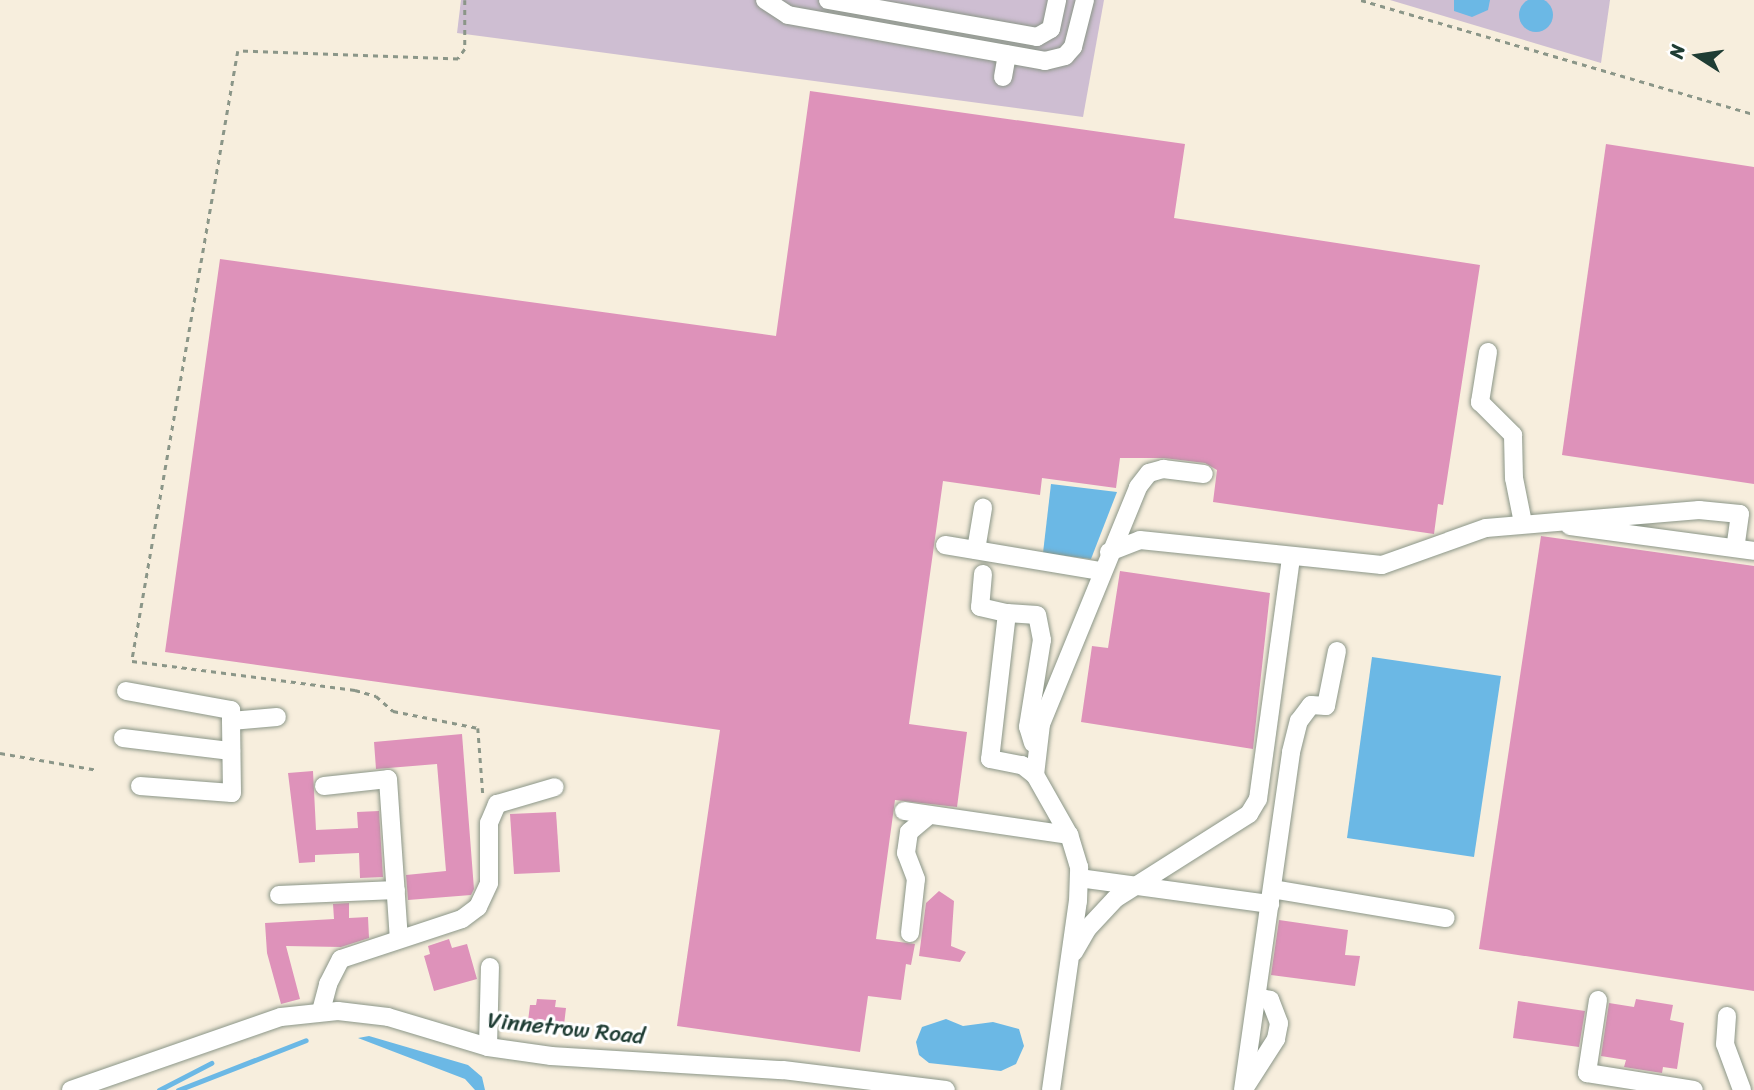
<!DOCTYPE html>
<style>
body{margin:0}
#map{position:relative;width:1754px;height:1090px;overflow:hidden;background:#f7eedd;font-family:Sriracha,sans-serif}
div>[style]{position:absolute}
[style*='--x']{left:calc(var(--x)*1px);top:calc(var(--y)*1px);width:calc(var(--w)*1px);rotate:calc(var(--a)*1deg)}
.industrial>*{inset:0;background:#cebed2}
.water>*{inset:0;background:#6bb8e5}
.round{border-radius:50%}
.stream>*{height:5px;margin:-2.5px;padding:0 2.5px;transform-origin:2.5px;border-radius:2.5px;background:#6bb8e5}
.building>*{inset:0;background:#de92ba}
.path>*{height:2.5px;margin-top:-1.25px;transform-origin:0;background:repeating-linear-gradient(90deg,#8b9688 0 5px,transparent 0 10px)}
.roads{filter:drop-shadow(0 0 2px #8b9688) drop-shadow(0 0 2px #8b9688)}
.minor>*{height:18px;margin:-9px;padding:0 9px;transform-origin:9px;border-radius:9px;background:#fff}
span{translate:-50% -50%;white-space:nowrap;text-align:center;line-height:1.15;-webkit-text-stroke:6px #fff;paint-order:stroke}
.street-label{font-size:23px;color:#1f3d34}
.north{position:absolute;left:1663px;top:21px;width:70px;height:70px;-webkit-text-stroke:5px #fff;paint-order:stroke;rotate:282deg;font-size:19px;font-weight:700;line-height:28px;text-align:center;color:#1f3d34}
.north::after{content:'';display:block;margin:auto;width:24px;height:32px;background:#1f3d34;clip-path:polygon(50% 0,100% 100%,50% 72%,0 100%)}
</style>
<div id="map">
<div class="industrial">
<i style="clip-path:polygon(461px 0,1104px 0,1083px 117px,457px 33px)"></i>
<i style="clip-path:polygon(1390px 0,1610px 0,1601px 63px)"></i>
</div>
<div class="water">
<i class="round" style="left:1519px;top:-2px;width:34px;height:34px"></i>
<i style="clip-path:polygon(1454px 0,1490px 0,1488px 10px,1472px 17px,1454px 11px)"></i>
<i style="clip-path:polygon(1051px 484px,1117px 492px,1091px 559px,1043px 553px)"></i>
<i style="clip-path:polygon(1372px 657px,1501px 676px,1474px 857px,1347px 838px)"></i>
<i style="clip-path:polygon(946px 1019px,963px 1026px,993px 1022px,1019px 1029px,1024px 1046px,1016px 1064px,1001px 1071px,929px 1063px,919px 1055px,916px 1042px,922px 1027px)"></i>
<i style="clip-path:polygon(369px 1036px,468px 1065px,482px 1077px,485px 1090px,475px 1090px,465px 1079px,358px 1038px)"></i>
</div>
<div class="stream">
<i style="--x:159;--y:1090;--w:59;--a:-27.4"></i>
<i style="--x:178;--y:1090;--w:137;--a:-21.3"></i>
</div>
<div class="building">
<i style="clip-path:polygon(810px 91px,1185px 144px,1174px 218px,1480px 265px,1443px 505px,1438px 504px,1434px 534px,1213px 502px,1217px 470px,1205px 463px,1164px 458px,1120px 458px,1116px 488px,1042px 478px,1040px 495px,943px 481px,909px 724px,967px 732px,957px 807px,895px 800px,876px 939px,915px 944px,911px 965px,906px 964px,901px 1000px,868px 996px,860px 1052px,677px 1026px,720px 730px,165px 652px,220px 259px,776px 336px)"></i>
<i style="clip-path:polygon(1606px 144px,1754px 167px,1754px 484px,1562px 455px)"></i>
<i style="clip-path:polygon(1541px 536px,1754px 566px,1754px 991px,1479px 949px)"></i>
<i style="clip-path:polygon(1120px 571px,1270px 593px,1253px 749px,1081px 722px,1092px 646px,1108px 648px)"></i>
<i style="clip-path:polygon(462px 734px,474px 889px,471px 895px,408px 900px,406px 875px,446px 871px,437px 764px,376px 769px,374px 742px)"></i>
<i style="clip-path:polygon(313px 771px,316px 830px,358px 828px,357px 812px,379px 811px,383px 877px,360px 878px,359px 853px,315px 855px,315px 862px,299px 863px,288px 773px)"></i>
<i style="clip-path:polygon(556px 812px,560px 872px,514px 874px,510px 814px)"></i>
<i style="clip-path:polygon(939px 891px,954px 901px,951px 946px,966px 952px,960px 962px,919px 956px,926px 903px)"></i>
<i style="clip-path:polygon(349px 903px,349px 918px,368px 917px,369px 938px,341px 947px,286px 946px,300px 999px,281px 1004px,267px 953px,265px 923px,334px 919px,333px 904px)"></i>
<i style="clip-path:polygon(1279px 920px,1348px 930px,1345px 955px,1360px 956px,1355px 986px,1271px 975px)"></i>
<i style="clip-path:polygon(449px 939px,452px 948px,467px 944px,477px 979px,434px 991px,424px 956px,430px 954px,428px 946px)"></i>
<i style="clip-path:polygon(537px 999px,556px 1000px,555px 1007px,566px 1008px,564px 1025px,528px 1021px,530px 1005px,536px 1005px)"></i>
<i style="clip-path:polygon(1636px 999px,1673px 1005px,1670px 1020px,1684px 1023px,1677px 1069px,1663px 1067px,1662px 1073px,1624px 1067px,1626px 1060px,1601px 1056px,1609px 1003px,1634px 1007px)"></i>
<i style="clip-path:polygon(1518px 1001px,1585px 1011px,1579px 1047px,1513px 1038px)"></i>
</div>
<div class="path">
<i style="--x:465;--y:0;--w:49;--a:90"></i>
<i style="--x:465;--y:49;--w:12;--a:125"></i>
<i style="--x:458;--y:59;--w:220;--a:-177.9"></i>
<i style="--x:238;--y:51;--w:619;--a:99.86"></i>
<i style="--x:132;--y:661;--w:225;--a:7.4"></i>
<i style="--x:355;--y:690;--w:22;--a:16"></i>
<i style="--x:376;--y:696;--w:23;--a:41"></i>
<i style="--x:393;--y:711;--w:87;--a:11.3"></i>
<i style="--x:478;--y:728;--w:66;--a:85.7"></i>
<i style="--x:1361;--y:0;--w:409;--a:16.2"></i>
<i style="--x:0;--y:753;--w:98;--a:9.9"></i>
</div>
<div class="roads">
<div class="minor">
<i style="--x:765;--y:0;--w:27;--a:33"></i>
<i style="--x:788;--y:15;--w:261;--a:10.1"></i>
<i style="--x:1045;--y:61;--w:21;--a:-14"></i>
<i style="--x:1065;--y:56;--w:12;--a:-48"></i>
<i style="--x:1073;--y:47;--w:49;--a:-75.7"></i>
<i style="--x:828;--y:0;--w:212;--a:10"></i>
<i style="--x:1037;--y:37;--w:16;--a:-30"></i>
<i style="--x:1051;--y:29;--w:30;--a:-78"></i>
<i style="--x:1003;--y:77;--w:23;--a:-80"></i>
<i style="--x:1488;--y:352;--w:51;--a:99.1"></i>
<i style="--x:1480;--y:402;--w:47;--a:45"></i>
<i style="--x:1513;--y:435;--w:43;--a:88.7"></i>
<i style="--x:1514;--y:478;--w:46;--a:78.7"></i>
<i style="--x:1570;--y:526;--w:186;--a:7.7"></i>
<i style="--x:945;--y:545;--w:158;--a:9.5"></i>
<i style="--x:976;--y:550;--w:43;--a:-80.5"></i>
<i style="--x:1109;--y:552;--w:33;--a:-21"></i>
<i style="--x:1140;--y:540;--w:243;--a:5.9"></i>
<i style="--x:1382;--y:565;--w:110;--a:-19.6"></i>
<i style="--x:1486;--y:528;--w:214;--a:-4.8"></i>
<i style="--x:1699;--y:510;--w:41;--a:5.6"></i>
<i style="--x:1740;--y:514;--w:34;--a:98"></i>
<i style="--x:983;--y:574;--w:33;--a:95"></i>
<i style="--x:980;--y:607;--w:28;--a:13"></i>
<i style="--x:126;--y:691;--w:107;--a:10.3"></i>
<i style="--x:231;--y:710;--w:11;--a:90"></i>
<i style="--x:123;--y:738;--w:109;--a:6.9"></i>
<i style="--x:1033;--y:743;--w:17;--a:-107"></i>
<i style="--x:1028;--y:727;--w:88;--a:-80.9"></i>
<i style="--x:1042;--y:640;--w:25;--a:-101"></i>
<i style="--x:1037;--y:615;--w:30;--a:-176"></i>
<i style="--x:1007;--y:613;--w:147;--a:96.6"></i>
<i style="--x:990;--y:759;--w:33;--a:11"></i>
<i style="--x:1022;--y:765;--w:16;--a:38"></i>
<i style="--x:140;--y:786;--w:92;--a:4.4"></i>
<i style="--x:232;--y:793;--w:72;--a:-90.8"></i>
<i style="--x:231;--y:721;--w:46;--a:-5"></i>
<i style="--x:324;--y:786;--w:64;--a:-6.2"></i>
<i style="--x:388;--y:779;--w:160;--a:86.1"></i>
<i style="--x:904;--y:811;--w:167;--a:8.3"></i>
<i style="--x:1079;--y:878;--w:193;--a:7.8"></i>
<i style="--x:1272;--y:889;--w:176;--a:9.5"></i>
<i style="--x:279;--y:895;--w:117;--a:-2.4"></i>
<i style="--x:910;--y:933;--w:54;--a:-83.7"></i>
<i style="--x:916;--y:879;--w:28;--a:-111"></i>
<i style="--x:906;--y:853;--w:21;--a:-82"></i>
<i style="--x:909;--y:832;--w:26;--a:-40"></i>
<i style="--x:1074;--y:952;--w:28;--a:-60"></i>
<i style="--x:1088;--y:928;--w:40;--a:-47"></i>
<i style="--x:1115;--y:899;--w:159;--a:-32.4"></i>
<i style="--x:1249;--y:814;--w:17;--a:-59"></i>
<i style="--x:1258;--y:799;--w:243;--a:-82.2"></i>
<i style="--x:1598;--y:1000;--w:74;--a:98.6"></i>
<i style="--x:1587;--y:1073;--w:108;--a:9"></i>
<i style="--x:321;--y:1011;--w:28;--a:-75"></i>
<i style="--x:328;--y:984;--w:28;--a:-63"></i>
<i style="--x:341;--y:959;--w:127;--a:-18.3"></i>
<i style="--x:462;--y:919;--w:20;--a:-37"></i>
<i style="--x:478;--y:907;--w:26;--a:-65"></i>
<i style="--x:489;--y:883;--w:60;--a:-90"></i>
<i style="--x:489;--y:823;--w:21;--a:-67"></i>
<i style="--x:497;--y:804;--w:60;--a:-16.3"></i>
<i style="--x:1727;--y:1016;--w:28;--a:94"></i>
<i style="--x:1725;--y:1044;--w:49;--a:69.7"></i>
<i style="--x:488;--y:1047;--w:80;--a:-88.6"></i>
<i style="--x:1246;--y:1086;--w:56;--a:-57.4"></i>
<i style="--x:1276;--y:1039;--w:16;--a:-79"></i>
<i style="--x:1279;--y:1023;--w:25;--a:-111"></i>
<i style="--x:1270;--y:1000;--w:13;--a:-167"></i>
<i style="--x:71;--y:1090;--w:222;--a:-19.2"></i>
<i style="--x:281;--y:1017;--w:57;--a:-6"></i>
<i style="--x:338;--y:1011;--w:50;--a:6.8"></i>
<i style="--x:388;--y:1017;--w:104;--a:16.7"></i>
<i style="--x:488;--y:1047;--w:64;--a:8.1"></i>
<i style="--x:551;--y:1056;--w:232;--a:3.5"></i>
<i style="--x:783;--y:1070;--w:164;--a:7"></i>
<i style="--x:1051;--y:1090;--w:191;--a:-81.9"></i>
<i style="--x:1078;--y:901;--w:34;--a:-88"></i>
<i style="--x:1079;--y:867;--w:34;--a:-107"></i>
<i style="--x:1069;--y:835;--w:69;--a:-119.5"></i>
<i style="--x:1035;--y:775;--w:51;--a:-83.3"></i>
<i style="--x:1041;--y:724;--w:256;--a:-67.7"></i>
<i style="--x:1138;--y:487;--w:18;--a:-52"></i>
<i style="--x:1149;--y:473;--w:15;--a:-16"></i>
<i style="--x:1163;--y:469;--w:41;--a:7"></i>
<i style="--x:1243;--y:1090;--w:341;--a:-81.9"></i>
<i style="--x:1291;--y:752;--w:32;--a:-76"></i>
<i style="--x:1299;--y:721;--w:20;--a:-53"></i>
<i style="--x:1311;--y:705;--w:15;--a:4"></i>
<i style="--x:1326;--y:706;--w:56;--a:-78.7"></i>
</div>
</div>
<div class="street-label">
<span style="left:566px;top:1029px;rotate:6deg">Vinnetrow Road</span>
</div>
<div class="north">N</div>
</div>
